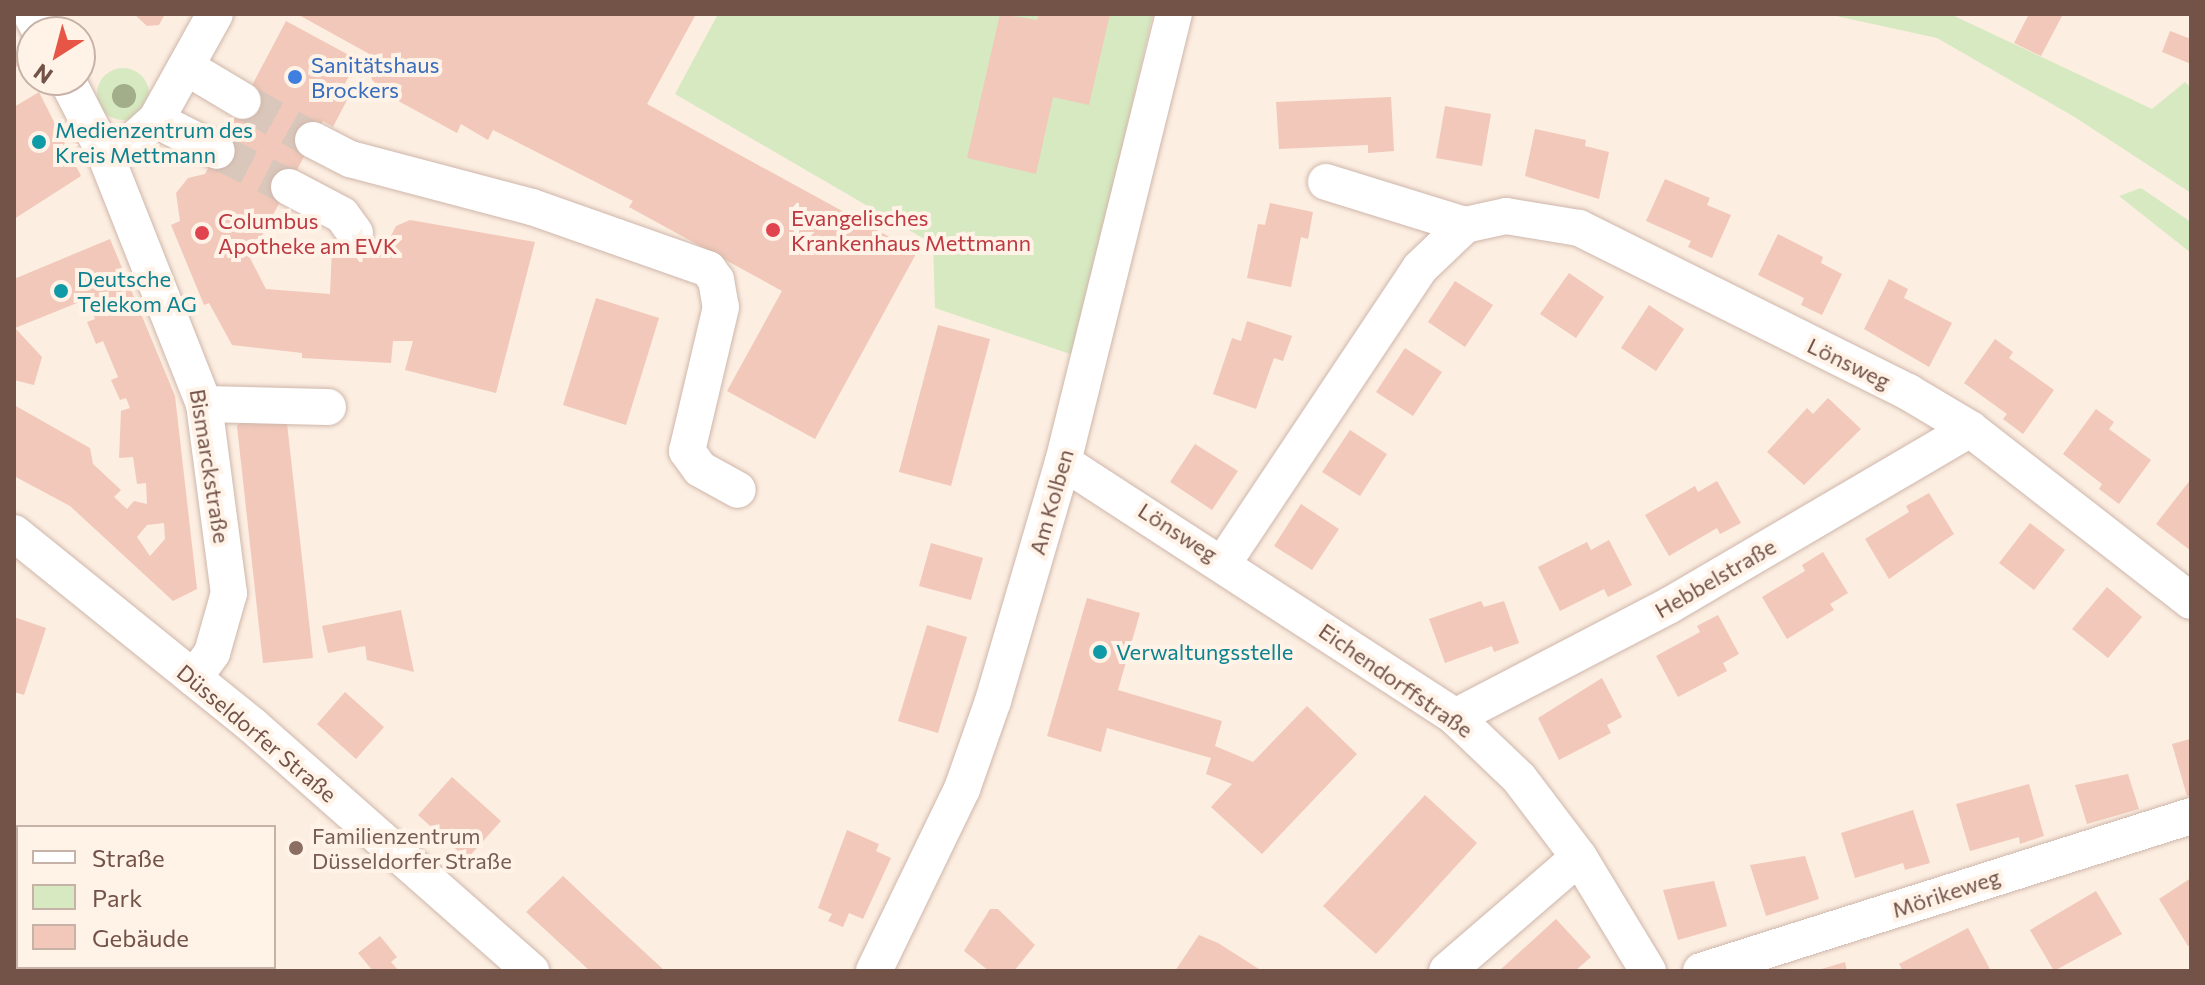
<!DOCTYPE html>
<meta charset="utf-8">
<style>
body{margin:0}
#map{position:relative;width:2205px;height:985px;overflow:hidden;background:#fceee1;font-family:Commissioner,sans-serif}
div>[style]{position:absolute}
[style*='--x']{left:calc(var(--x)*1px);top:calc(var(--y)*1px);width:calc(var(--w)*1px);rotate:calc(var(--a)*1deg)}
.green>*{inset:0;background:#d6e9c0}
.round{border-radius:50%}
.building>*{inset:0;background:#f1c8b9}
.minor-tunnel>*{height:36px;margin-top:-18px;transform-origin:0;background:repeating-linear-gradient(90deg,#dac7bb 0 36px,transparent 0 54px)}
.roads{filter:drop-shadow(0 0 2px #cfb6ab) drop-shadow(0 0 2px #cfb6ab)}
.minor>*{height:36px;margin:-18px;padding:0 18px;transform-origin:18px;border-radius:18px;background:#fff}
.trees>*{width:24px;height:24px;margin:-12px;border-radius:50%;background:#a2ad89}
.dots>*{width:22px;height:22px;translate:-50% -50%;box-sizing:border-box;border:4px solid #fff2e7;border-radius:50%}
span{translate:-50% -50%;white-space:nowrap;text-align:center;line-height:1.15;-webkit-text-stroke:8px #fff2e7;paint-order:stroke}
.shop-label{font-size:22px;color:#366cbe}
.left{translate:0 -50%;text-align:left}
.culture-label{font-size:22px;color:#0d838f}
.health-label{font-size:22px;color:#be3a42}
.street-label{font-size:22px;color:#735248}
.education-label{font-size:22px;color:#785e54}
.frame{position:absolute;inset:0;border:16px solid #735248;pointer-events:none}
.legend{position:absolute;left:16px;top:825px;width:260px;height:144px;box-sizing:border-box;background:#fff2e7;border:2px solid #c7b2a7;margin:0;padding:10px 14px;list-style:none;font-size:24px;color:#735248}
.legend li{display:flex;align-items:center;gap:16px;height:40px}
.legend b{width:40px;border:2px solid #c7b2a7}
.north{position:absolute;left:16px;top:16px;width:80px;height:80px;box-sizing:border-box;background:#fff2e7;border:2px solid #c7b2a7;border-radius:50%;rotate:216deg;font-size:22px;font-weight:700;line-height:32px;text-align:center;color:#735248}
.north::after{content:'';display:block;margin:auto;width:28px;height:36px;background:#e65546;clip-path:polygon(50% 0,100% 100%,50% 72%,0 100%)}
</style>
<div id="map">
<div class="green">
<i style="clip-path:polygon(718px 14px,1153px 14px,1073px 355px,935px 308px,933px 244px,675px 94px)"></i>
<i style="clip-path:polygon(1827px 14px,1950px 14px,2152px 109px,2185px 82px,2191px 88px,2191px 193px,2073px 116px,1937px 38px)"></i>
<i class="round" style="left:97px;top:68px;width:52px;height:52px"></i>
<i style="clip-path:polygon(2141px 188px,2191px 222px,2191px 253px,2119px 196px)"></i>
</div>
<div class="building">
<i style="clip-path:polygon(134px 14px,165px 14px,159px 25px,147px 26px)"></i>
<i style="clip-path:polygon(297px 14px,696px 14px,647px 104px,917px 252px,815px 439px,727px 391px,782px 291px,629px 207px,633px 201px,493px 130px,488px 140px,461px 124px,457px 133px,391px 97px,372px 80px,369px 69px,373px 56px)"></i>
<i style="clip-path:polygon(1000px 14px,1037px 20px,1039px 14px,1110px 14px,1089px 105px,1053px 97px,1036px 174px,967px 158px)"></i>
<i style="clip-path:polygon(2029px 14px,2063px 14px,2041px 56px,2014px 43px)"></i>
<i style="clip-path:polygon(286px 21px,358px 60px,338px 96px,347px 100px,333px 127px,323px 121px,250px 258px,266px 289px,330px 294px,332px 248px,384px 250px,396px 226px,410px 220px,535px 242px,496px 393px,405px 370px,413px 341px,393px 341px,391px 363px,302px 358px,302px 353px,232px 345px,209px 303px,204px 305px,171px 225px,180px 221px,176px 193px,188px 178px,205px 174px)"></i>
<i style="clip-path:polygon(2170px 31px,2191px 39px,2191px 64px,2162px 52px)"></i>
<i style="clip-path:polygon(14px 46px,23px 63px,14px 68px)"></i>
<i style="clip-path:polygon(39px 92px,81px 176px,14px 219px,14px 107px)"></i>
<i style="clip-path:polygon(1391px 97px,1394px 151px,1368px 153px,1368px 145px,1279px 149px,1276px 102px)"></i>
<i style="clip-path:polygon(1445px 106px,1491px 114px,1482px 166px,1436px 158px)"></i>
<i style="clip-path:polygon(1535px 129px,1586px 140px,1585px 146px,1609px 152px,1599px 199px,1525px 176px)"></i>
<i style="clip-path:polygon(1665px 179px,1710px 198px,1707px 205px,1731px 215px,1712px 258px,1688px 247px,1691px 241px,1646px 221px)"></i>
<i style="clip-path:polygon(1270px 203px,1313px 212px,1308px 239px,1301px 237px,1291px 287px,1247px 278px,1258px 224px,1265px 225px)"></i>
<i style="clip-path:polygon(1778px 234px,1823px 257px,1821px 263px,1842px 274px,1822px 315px,1801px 305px,1804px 298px,1758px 275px)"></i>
<i style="clip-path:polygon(evenodd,110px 239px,175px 396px,197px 589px,173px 601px,70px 506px,14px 476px,14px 405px,90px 448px,93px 464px,121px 490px,114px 497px,127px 509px,134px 501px,147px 504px,146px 483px,137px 484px,133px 457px,119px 458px,121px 411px,130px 408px,126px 398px,120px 400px,111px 380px,118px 377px,103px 341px,96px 344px,87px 322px,95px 319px,87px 299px,15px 328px,42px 357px,34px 385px,14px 380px,14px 279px,110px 239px,164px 523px,165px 539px,150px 556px,137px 537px,147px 525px,164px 523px)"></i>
<i style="clip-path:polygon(1569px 273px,1604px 297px,1576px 338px,1540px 314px)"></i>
<i style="clip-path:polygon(1889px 279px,1908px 289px,1904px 298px,1952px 323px,1929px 367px,1864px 329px)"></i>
<i style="clip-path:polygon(1455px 281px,1493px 305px,1465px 347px,1428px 322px)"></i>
<i style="clip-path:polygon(596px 298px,659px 318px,626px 425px,563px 405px)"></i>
<i style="clip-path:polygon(1649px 305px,1684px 329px,1656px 371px,1621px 348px)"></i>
<i style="clip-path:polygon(1247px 321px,1292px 336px,1283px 361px,1274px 358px,1256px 409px,1213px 394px,1232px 338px,1241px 341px)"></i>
<i style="clip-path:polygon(938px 325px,990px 339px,951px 486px,899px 472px)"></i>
<i style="clip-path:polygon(1995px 339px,2013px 352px,2009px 358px,2054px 390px,2023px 434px,2003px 419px,2007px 414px,1964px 383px)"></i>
<i style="clip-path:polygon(1405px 348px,1442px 372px,1413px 416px,1376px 392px)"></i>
<i style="clip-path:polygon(1828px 398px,1861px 429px,1804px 485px,1767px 452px,1807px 408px,1813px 414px)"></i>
<i style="clip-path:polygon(2096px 409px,2114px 422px,2109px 429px,2151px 460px,2119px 504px,2099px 489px,2102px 484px,2063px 454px)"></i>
<i style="clip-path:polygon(286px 414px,313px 658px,263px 663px,237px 426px,245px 418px)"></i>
<i style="clip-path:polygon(1350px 430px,1387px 454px,1360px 496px,1322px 472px)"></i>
<i style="clip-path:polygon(1195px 444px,1238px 471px,1212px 510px,1170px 482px)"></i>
<i style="clip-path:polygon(2191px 479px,2191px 551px,2156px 524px)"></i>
<i style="clip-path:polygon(1717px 481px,1741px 523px,1720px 534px,1717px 528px,1669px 556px,1645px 515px,1695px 486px,1698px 492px)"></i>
<i style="clip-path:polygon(1929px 493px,1954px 534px,1889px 579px,1865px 539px,1909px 512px,1906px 506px)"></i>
<i style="clip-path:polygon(1301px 504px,1339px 529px,1312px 570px,1274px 546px)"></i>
<i style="clip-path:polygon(2030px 523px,2065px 550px,2034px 590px,1999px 563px)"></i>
<i style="clip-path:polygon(1609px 540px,1632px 585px,1608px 597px,1604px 589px,1560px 611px,1538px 567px,1587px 542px,1591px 550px)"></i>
<i style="clip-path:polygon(931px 543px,983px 558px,971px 600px,919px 586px)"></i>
<i style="clip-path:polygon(1823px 552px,1848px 593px,1830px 604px,1834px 610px,1787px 639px,1762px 597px,1805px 571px,1802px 565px)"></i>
<i style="clip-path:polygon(2107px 587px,2142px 617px,2108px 658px,2072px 629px)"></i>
<i style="clip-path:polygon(1087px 598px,1140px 613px,1118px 690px,1222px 721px,1215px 746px,1253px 762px,1307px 706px,1357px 754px,1262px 854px,1211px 807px,1232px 784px,1206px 774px,1211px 758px,1107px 728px,1101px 752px,1047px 736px)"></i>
<i style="clip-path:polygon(1481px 601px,1484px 607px,1504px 601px,1519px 643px,1494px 652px,1492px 646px,1445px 663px,1429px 619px)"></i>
<i style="clip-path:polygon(401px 610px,414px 672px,367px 660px,365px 646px,328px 653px,322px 626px)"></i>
<i style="clip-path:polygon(1718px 615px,1739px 654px,1723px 663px,1727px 671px,1678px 697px,1656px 656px,1700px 632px,1697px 626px)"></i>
<i style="clip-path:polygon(14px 617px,46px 628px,24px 695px,14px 692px)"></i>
<i style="clip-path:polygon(927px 625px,967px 637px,938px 733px,898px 721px)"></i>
<i style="clip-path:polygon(1602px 678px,1622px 717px,1607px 725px,1611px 733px,1559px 760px,1538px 718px)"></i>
<i style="clip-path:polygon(345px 692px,384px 727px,356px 759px,317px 724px)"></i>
<i style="clip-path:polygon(2190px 739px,2191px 795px,2187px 796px,2172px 744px)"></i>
<i style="clip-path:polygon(2128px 774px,2139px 809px,2087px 824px,2075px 785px)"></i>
<i style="clip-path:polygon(452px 777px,501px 821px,467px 859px,418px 815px)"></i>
<i style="clip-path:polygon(2029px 784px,2044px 836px,2020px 844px,2019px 837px,1970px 851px,1956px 804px)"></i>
<i style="clip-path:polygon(1425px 795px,1477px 843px,1376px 954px,1323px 906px)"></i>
<i style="clip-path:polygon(1913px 810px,1930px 863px,1905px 870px,1903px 863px,1855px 878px,1841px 833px)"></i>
<i style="clip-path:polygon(847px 830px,879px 844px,876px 851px,891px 858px,863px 919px,849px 913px,843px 927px,828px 921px,832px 914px,818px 908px)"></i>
<i style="clip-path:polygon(1805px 856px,1819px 899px,1766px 916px,1750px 865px)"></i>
<i style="clip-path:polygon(563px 876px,601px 912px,665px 971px,590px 971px,526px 912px)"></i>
<i style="clip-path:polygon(2191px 878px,2191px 944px,2188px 946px,2159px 899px)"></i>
<i style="clip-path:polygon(1714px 881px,1727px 926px,1678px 940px,1663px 890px)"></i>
<i style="clip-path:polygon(2096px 891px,2122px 934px,2054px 971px,2030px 930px)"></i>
<i style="clip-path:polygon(990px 909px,998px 909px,1035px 945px,1014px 971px,989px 971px,964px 951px)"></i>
<i style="clip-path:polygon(1556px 919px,1591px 957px,1575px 971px,1499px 971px)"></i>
<i style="clip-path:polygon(1968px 928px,1991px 971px,1903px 971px,1899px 964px)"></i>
<i style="clip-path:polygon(1199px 935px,1218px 943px,1262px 971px,1175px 971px)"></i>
<i style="clip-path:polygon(380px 936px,397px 957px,391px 962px,399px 971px,373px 971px,358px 953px)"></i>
<i style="clip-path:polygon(1845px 962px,1847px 971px,1818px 971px,1818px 970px)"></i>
</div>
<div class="minor-tunnel">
<i style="--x:243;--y:101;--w:80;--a:29.1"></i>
<i style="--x:217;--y:151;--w:80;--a:26.6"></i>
</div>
<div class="roads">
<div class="minor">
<i style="--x:31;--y:14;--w:21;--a:61"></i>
<i style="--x:186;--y:67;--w:66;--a:30.8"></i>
<i style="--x:67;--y:80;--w:83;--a:62.8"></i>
<i style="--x:105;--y:154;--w:269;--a:68.4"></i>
<i style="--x:204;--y:404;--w:191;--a:82.5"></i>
<i style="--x:229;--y:593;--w:62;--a:105.8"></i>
<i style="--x:212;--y:653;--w:31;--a:126"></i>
<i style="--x:156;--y:120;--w:68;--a:26.9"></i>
<i style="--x:313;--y:140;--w:42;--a:27.2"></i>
<i style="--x:350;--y:159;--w:188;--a:14.8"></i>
<i style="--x:532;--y:207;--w:187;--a:19.4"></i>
<i style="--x:708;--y:269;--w:14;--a:54"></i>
<i style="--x:716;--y:280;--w:27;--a:80"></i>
<i style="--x:721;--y:307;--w:148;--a:103.3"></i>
<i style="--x:687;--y:451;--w:22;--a:54"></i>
<i style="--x:700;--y:469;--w:43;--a:28.9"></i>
<i style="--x:105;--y:154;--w:25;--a:-21"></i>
<i style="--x:128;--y:145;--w:38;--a:-42"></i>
<i style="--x:156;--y:120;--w:121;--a:-60.9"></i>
<i style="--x:1326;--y:182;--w:145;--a:17.2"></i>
<i style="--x:289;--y:187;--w:60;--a:27.8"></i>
<i style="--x:342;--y:215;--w:22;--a:54"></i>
<i style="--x:204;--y:404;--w:124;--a:1.4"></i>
<i style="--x:1063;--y:462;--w:468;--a:33"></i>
<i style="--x:1455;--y:717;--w:88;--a:43.6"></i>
<i style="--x:1519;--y:778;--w:99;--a:52.8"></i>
<i style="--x:1579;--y:857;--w:133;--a:58.8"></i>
<i style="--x:14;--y:533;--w:307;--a:38.9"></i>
<i style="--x:253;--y:726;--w:371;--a:41.4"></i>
<i style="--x:1224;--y:562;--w:353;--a:-56.3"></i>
<i style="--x:1420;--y:268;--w:62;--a:-43.7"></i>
<i style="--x:1465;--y:225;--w:42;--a:-12.4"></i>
<i style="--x:1506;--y:216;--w:74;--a:9.3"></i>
<i style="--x:1579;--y:228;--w:368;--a:26.5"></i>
<i style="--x:1908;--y:392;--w:72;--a:30.8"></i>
<i style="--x:1970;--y:429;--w:280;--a:37.9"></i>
<i style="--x:1455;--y:717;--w:242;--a:-27.5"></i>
<i style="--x:1670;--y:605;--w:348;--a:-30.4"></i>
<i style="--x:874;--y:971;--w:202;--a:-64.2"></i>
<i style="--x:962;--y:789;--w:93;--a:-70.6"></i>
<i style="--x:993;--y:701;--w:249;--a:-73.7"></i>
<i style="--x:1063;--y:462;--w:462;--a:-76.1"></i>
<i style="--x:1447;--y:971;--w:174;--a:-40.8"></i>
<i style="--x:1701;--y:971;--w:514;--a:-17.55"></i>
</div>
</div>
<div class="trees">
<i style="left:124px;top:96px"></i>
</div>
<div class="dots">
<i style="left:295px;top:77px;background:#3f7fe0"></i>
<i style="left:39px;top:142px;background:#0f9aa8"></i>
<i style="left:773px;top:230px;background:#e0444e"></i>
<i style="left:202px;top:233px;background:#e0444e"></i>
<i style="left:61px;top:291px;background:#0f9aa8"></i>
<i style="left:1100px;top:652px;background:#0f9aa8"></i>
<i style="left:296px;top:848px;background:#8d6e63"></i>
</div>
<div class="shop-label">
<span class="left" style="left:311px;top:77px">Sanitätshaus<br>Brockers</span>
</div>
<div class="culture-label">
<span class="left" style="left:55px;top:142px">Medienzentrum des<br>Kreis Mettmann</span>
<span class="left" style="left:77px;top:291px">Deutsche<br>Telekom AG</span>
<span class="left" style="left:1116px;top:652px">Verwaltungsstelle</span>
</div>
<div class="health-label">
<span class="left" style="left:791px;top:230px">Evangelisches<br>Krankenhaus Mettmann</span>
<span class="left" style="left:218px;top:233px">Columbus<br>Apotheke am EVK</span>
</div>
<div class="street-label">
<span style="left:1849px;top:363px;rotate:26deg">Lönsweg</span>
<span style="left:210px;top:466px;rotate:81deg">Bismarckstraße</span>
<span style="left:1051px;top:502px;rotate:-74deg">Am Kolben</span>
<span style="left:1178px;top:532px;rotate:33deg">Lönsweg</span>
<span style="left:1715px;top:578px;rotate:-30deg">Hebbelstraße</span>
<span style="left:1396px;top:680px;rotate:35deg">Eichendorffstraße</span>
<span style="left:257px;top:733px;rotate:40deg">Düsseldorfer Straße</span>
<span style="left:1946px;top:893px;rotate:-18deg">Mörikeweg</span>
</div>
<div class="education-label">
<span class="left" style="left:312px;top:848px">Familienzentrum<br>Düsseldorfer Straße</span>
</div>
<div class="frame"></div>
<ul class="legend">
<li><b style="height:10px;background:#fff"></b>Straße</li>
<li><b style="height:22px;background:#d6e9c0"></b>Park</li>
<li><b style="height:22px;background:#f1c8b9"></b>Gebäude</li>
</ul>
<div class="north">N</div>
</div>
